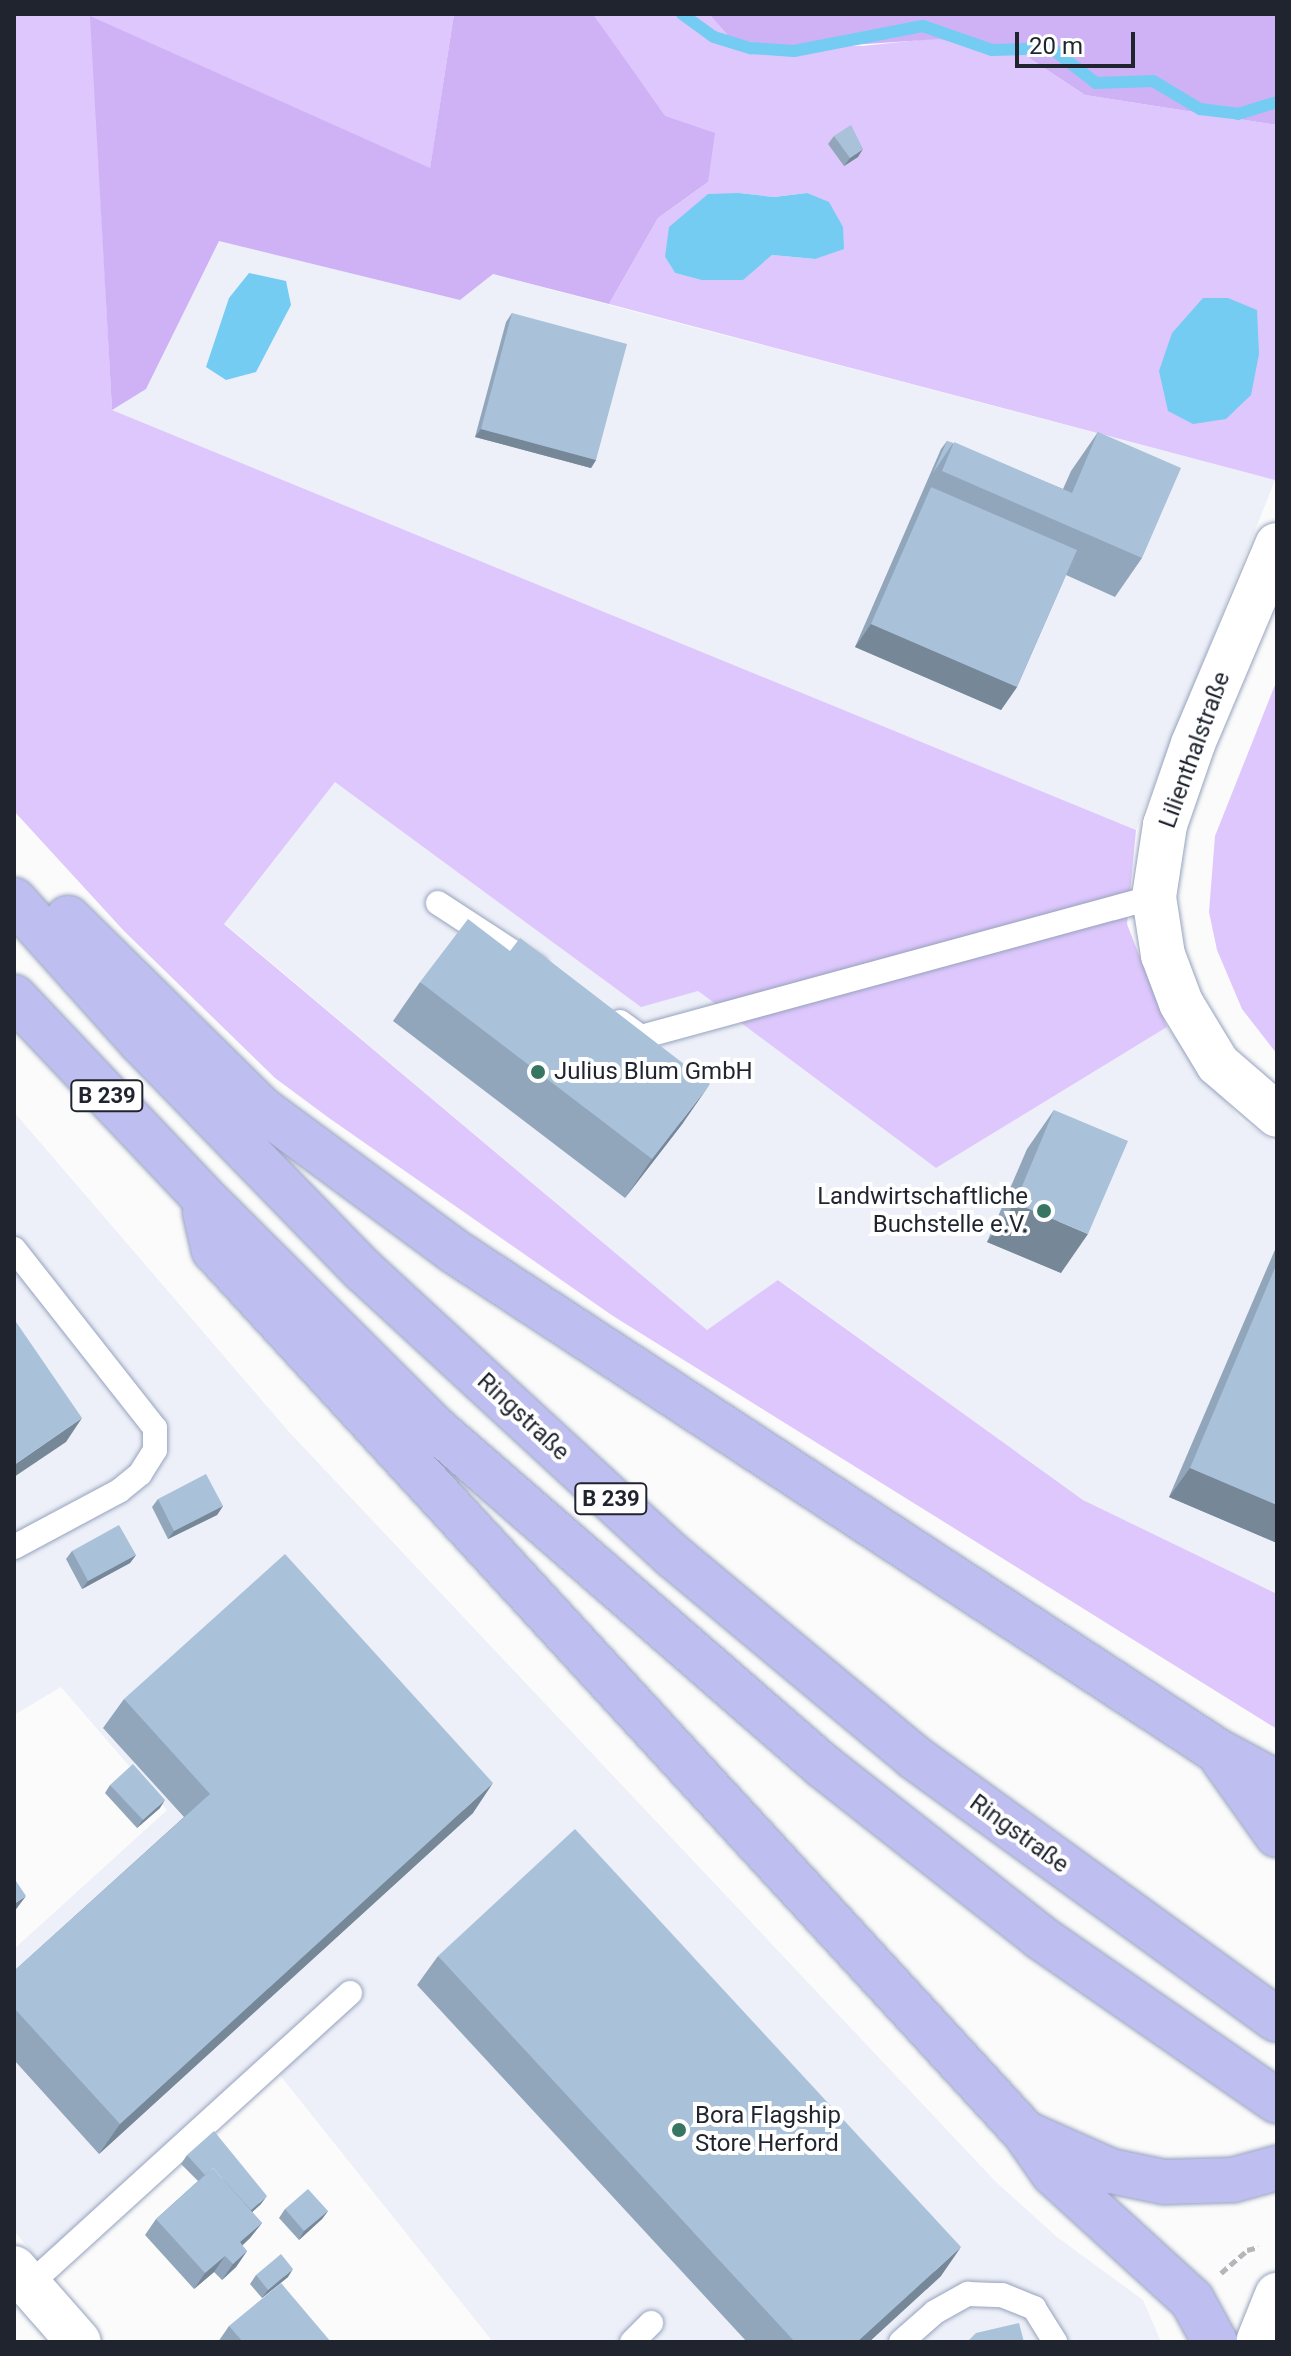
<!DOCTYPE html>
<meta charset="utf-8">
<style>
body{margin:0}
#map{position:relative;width:1291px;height:2356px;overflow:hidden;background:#fbfbfb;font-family:Roboto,sans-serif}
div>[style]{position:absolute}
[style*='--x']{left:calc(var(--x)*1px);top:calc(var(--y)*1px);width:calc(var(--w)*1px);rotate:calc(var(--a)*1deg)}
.built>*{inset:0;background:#edf0f8}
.green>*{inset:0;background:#dec7fc}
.forest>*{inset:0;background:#cfb1f6}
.water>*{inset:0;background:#74ccf3}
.stream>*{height:12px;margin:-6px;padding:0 6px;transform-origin:6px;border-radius:6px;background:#74ccf3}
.path>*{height:5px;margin-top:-2.5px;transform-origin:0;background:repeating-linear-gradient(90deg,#b4b6ba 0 8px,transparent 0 12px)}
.roads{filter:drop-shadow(0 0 2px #96a2be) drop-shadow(0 0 2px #96a2be)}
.lane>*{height:24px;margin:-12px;padding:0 12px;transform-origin:12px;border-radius:12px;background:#fff}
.street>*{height:44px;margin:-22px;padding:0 22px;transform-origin:22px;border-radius:22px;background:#fff}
.secondary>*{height:44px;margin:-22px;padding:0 22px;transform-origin:22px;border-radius:22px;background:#fff}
.highway>*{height:44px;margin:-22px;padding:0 22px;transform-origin:22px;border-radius:22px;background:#bfbef0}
.wall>*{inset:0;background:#91a6bb}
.shaded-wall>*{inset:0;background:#768798}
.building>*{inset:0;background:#a9c1d9}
.dots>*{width:22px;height:22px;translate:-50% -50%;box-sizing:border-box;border:4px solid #fff;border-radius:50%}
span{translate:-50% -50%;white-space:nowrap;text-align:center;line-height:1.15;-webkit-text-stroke:8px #fff;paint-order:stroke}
.shield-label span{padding:2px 6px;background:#fff;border:2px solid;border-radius:6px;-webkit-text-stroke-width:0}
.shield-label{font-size:22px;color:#1f242f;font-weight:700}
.street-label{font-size:24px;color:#1f242f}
.poi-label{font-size:24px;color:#1f242f}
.left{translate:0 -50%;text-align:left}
.right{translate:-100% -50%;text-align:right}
.frame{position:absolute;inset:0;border:16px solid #1f242f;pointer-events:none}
.scale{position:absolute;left:1015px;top:32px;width:120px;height:36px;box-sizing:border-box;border:4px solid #1f242f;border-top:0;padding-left:10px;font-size:24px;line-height:28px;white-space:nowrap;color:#1f242f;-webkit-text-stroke:6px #fff;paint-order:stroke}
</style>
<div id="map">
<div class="built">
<i style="clip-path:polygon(191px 195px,1275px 480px,1136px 830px,112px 410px)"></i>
<i style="clip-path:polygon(335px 781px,641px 1006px,698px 991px,936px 1168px,1167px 1027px,1240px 1119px,1277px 1144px,1277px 1594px,1083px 1500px,779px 1280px,707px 1330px,224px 923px)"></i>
<i style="clip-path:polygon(14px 1112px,290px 1433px,996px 2182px,1057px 2237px,1143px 2300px,1161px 2342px,493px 2342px,275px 2069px,49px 2273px,14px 2231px,14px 1949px,167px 1810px,61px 1687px,14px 1715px)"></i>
</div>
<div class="green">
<i style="clip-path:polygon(14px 14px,454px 14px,430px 169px,91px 17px,112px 410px,1136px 830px,1127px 924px,1167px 1027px,936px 1168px,698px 991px,641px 1007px,335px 782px,224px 924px,707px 1330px,778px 1280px,1083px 1500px,1277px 1594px,1277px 1729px,613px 1316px,329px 1118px,275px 1078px,124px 931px,14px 811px)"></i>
<i style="clip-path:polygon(evenodd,593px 14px,709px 14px,730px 38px,862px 46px,939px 38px,1023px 54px,1085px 95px,1277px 125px,1275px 480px,609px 304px,658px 218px,708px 182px,593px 14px,739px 193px,774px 197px,807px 193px,815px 259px,772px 255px,743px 279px,701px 280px,675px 273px,665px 257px,739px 193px)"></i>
<i style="clip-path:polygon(1277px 680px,1277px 1054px,1242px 1009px,1217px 950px,1209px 912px,1215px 836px)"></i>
</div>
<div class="forest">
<i style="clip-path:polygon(454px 14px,593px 14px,665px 116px,715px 133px,708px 182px,658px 218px,609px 304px,493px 274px,460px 300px,219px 241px,146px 389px,112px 410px,90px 16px,430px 168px)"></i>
<i style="clip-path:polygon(709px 14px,1277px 14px,1277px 125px,1085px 95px,1023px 54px,939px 39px,793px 49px,730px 38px)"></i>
</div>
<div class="water">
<i style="clip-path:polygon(739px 193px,774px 197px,807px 193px,829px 202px,843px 227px,844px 249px,815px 259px,772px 255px,743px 280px,701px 280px,675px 273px,665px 257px,669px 227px,708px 194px)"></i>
<i style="clip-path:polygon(249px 273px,286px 281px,291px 305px,256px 372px,226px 380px,206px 367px,229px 298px)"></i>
<i style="clip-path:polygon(1203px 298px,1228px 298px,1257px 310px,1259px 354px,1251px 395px,1226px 419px,1193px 424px,1168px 411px,1159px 371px,1172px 333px)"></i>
</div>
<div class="stream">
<i style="--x:682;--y:14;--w:39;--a:36"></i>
<i style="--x:714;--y:37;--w:39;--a:17"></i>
<i style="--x:751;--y:48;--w:43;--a:4"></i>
<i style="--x:794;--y:51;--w:131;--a:-11"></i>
<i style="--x:923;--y:26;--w:73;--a:19.2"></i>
<i style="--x:992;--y:50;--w:59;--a:-1.9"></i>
<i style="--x:1051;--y:48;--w:57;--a:37.9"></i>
<i style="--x:1096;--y:83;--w:57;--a:-2"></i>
<i style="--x:1153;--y:81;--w:55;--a:30.8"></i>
<i style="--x:1200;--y:109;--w:38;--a:7"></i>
<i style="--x:1238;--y:114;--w:41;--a:-17.1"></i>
</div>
<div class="path">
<i style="--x:1221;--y:2273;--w:35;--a:-41"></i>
<i style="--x:1247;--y:2250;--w:12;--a:-14"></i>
</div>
<div class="roads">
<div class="lane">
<i style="--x:438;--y:903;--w:117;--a:33.1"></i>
<i style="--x:620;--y:1022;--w:26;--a:36"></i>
<i style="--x:641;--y:1037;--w:532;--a:-15.26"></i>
<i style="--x:14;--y:1249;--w:228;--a:51.8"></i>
<i style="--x:155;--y:1428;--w:22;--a:90"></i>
<i style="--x:155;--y:1450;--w:28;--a:122"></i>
<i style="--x:140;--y:1474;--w:27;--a:141"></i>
<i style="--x:119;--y:1491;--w:119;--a:151.9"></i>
<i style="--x:29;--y:2285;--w:434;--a:-42.3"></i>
<i style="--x:632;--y:2342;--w:27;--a:-45"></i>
<i style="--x:901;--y:2342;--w:45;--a:-41.4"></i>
<i style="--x:935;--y:2312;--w:38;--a:-29"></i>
<i style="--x:968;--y:2294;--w:34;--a:2"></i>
<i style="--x:1002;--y:2295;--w:35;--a:22"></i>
<i style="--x:1034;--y:2308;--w:40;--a:58"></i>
</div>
<div class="street">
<i style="--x:1277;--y:545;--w:216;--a:112.9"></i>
<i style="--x:1193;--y:744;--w:86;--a:109.1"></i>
<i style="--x:1165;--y:825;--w:73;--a:98.7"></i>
<i style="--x:1154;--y:897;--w:59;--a:81.2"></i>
<i style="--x:1163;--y:955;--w:51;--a:69.4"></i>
<i style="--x:1181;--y:1003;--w:71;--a:58.8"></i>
<i style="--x:1218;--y:1064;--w:78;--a:40.8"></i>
<i style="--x:14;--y:2268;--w:98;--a:48.7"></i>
</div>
<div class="secondary">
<i style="--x:1258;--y:2342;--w:51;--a:-68"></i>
</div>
<div class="highway">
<i style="--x:14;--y:900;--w:189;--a:48.2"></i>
<i style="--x:140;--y:1041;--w:320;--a:45.8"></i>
<i style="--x:363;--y:1270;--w:422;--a:42.7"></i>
<i style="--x:673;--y:1556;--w:314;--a:39.8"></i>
<i style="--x:914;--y:1757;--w:448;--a:35.9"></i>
<i style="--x:68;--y:918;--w:274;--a:44.6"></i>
<i style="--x:263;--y:1110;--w:237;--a:36.4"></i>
<i style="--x:454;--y:1251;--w:911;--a:33.22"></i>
<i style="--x:1216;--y:1750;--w:69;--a:28.4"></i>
<i style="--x:14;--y:997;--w:271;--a:46.6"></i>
<i style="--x:200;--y:1194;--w:334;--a:44.9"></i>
<i style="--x:437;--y:1430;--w:512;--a:41.04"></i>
<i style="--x:823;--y:1766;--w:276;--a:38.2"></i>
<i style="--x:1040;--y:1937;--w:288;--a:34.7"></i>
<i style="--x:205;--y:1212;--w:39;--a:77"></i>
<i style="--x:214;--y:1250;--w:1199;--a:47.43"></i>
<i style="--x:1025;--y:2133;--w:49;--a:55"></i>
<i style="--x:1053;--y:2173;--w:188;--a:42.4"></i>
<i style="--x:1192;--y:2300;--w:48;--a:61.3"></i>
<i style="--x:1223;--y:1759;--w:93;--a:54.6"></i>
<i style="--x:1027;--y:2134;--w:92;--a:23.8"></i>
<i style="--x:1111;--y:2171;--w:54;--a:11.7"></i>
<i style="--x:1164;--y:2182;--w:69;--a:-1.7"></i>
<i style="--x:1233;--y:2180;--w:46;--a:-15.3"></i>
</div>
</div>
<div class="wall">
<i style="clip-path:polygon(834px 136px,858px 157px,844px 166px,828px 144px)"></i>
<i style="clip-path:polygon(512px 313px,596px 460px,591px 468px,475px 437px,506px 322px)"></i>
<i style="clip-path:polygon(1098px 432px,1142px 558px,1115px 597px,1066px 575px,1017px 687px,1001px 710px,855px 647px,941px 449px,947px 441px,1063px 489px,1071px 471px)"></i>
<i style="clip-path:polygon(420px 982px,683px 1123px,625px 1198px,393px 1021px)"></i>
<i style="clip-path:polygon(1054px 1110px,1061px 1273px,987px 1242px,1027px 1149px)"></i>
<i style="clip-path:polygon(1277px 1245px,1277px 1543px,1169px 1497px)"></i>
<i style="clip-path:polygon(158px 1499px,223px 1506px,217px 1515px,168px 1539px,152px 1507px)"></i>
<i style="clip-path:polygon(72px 1551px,136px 1555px,130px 1563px,82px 1589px,66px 1559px)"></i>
<i style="clip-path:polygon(124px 1699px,473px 1813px,99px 2154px,14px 2060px,14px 1971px,184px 1817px,103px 1728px)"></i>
<i style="clip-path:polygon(110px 1785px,160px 1808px,137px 1828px,105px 1793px)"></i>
<i style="clip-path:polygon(438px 1956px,941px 2276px,869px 2342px,747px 2342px,417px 1985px)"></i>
<i style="clip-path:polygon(187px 2155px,261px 2204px,252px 2212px,262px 2223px,250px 2238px,242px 2246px,247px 2251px,236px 2267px,222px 2280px,214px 2272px,194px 2289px,145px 2235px,156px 2219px,198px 2181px,181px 2164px)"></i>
<i style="clip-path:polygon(285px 2209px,328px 2211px,322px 2219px,299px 2240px,279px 2218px)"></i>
<i style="clip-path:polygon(256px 2275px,288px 2277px,262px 2298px,250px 2284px)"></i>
<i style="clip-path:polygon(229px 2326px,331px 2342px,218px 2342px)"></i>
</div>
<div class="shaded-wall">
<i style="clip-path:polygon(863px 149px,858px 157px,844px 166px,850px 158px)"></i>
<i style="clip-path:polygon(481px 429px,596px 460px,591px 468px,475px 437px)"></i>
<i style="clip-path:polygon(871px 624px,1017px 687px,1001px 710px,855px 647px)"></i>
<i style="clip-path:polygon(710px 1084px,683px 1123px,625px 1198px,652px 1159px)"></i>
<i style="clip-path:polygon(1015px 1203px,1088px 1234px,1061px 1273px,987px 1242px)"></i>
<i style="clip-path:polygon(82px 1418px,66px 1442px,14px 1477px,14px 1465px)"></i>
<i style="clip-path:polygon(1190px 1468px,1277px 1505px,1277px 1543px,1169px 1497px)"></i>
<i style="clip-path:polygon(223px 1506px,217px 1515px,168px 1539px,174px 1531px)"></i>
<i style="clip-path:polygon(136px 1555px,130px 1563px,82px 1589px,88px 1581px)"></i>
<i style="clip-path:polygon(493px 1783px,473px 1813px,99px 2154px,120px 2124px)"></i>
<i style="clip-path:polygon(165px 1800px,160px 1808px,137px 1828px,143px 1820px)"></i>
<i style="clip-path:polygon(26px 1896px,14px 1912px,14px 1904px)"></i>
<i style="clip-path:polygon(267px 2196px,261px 2204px,238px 2225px,244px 2217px)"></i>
<i style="clip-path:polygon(328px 2211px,322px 2219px,299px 2240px,304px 2231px)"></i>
<i style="clip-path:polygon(262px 2223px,250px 2238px,228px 2258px,240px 2242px)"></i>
<i style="clip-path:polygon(961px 2247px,941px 2276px,869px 2342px,857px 2342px)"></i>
<i style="clip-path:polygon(247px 2251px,236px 2267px,222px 2280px,233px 2264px)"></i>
<i style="clip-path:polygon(225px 2256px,214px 2272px,194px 2289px,205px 2273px)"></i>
<i style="clip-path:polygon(293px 2269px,288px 2277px,262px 2298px,268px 2290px)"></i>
</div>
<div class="building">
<i style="clip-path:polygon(851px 125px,863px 149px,850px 158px,834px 136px)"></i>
<i style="clip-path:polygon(512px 313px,627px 344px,596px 460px,481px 429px)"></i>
<i style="clip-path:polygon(1098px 432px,1181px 468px,1142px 558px,942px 471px,954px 442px,1072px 493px)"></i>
<i style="clip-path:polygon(947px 441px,953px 443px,933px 473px)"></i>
<i style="clip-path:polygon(931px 487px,1077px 550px,1017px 687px,871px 624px)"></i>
<i style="clip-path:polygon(468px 919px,510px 951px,520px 938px,710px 1084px,652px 1159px,420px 982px)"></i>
<i style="clip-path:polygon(1054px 1110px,1128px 1141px,1088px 1234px,1015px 1203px)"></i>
<i style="clip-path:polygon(1277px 1263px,1277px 1505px,1190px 1468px)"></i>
<i style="clip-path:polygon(14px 1319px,82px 1418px,14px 1465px)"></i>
<i style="clip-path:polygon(206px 1474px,223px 1506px,174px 1531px,158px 1499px)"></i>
<i style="clip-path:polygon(119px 1525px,136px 1555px,88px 1581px,72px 1551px)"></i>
<i style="clip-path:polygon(285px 1554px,493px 1783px,120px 2124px,14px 2008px,14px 1971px,210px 1794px,124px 1699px)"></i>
<i style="clip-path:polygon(133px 1764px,165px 1800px,143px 1820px,110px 1785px)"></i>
<i style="clip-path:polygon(575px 1829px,961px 2247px,857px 2342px,795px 2342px,438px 1956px)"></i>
<i style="clip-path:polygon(14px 1878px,26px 1896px,14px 1904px)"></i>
<i style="clip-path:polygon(214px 2131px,267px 2196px,251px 2210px,213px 2168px,205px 2175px,187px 2155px)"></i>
<i style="clip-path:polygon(213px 2168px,262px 2223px,240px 2242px,247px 2251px,233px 2264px,225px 2256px,205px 2273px,156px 2219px)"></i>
<i style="clip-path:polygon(308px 2189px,328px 2211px,304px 2231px,285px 2209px)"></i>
<i style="clip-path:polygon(281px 2254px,293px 2269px,268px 2290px,256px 2275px)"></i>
<i style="clip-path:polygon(281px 2283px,331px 2342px,243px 2342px,229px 2326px)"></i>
<i style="clip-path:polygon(1019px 2323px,1024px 2342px,967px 2342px,976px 2333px)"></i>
</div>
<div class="dots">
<i style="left:538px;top:1072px;background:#387664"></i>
<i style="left:1044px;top:1211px;background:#387664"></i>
<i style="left:679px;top:2130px;background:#387664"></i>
</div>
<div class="shield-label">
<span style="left:107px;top:1096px">B 239</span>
<span style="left:611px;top:1499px">B 239</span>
</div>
<div class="street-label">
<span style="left:1195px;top:750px;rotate:-70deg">Lilienthalstraße</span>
<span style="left:523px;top:1417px;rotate:43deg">Ringstraße</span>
<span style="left:1019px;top:1834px;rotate:36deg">Ringstraße</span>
</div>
<div class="poi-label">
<span class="left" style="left:554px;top:1072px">Julius Blum GmbH</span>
<span class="right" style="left:1028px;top:1211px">Landwirtschaftliche<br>Buchstelle e.V.</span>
<span class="left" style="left:695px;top:2130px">Bora Flagship<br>Store Herford</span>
</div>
<div class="frame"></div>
<div class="scale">20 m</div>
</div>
